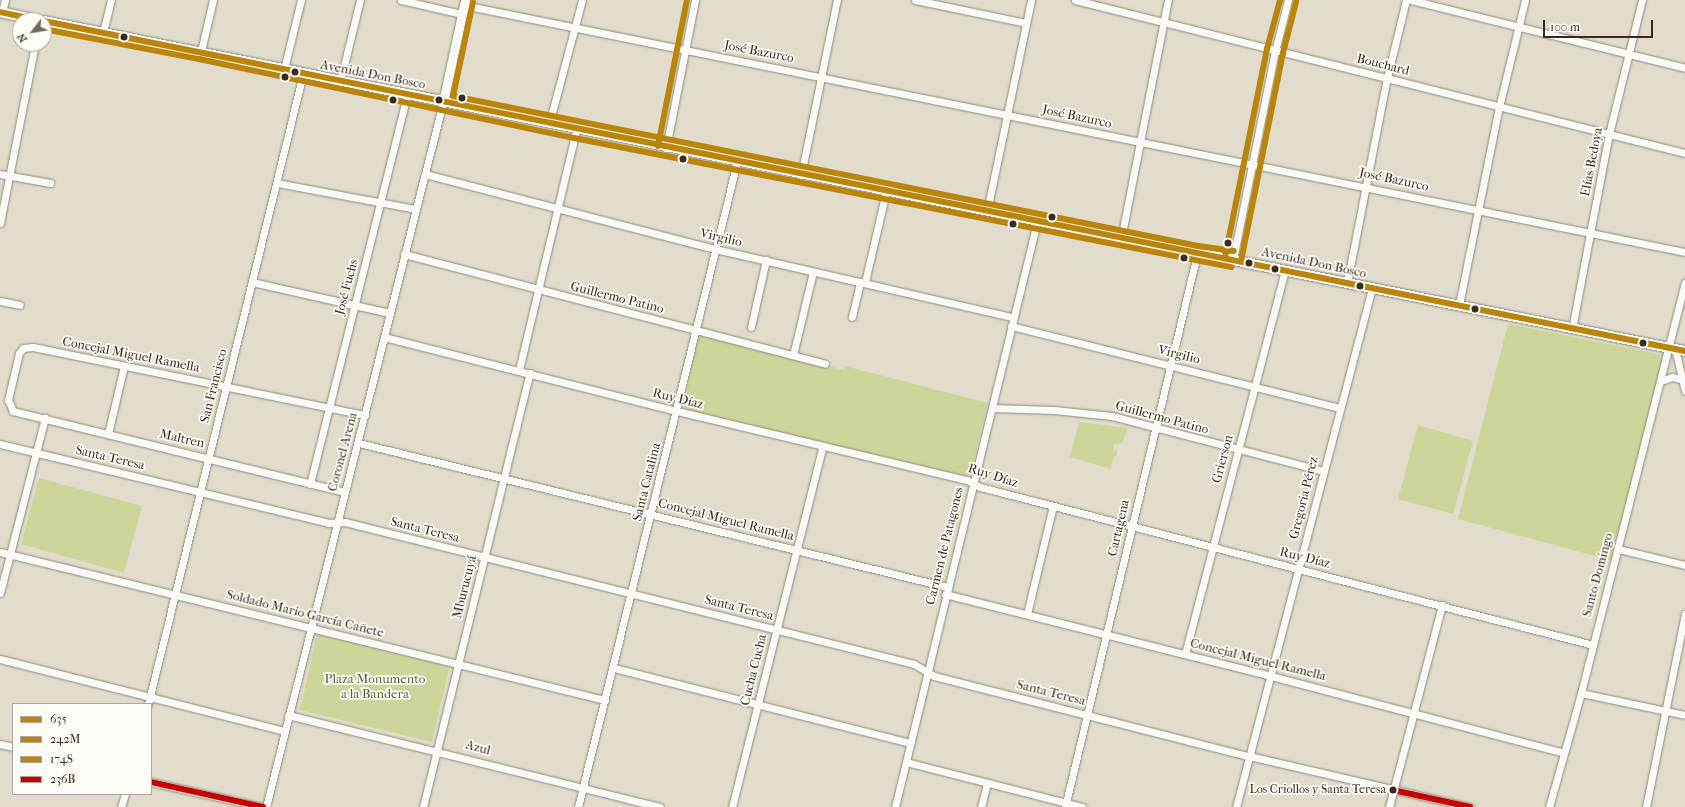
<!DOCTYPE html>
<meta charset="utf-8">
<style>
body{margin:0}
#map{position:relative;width:1685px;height:807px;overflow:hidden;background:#e1dccb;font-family:"IM FELL French Canon",serif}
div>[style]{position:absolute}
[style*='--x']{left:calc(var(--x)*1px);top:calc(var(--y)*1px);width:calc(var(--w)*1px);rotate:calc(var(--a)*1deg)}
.green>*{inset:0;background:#ced59b}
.roads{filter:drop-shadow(0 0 1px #8e8a7f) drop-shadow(0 0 1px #8e8a7f)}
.minor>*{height:7px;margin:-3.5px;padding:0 3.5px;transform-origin:3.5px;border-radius:3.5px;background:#fafaf7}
.tertiary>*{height:9px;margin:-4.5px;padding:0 4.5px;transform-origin:4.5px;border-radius:4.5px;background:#fafaf7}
.secondary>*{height:10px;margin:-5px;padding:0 5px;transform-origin:5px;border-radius:5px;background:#fafaf7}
.bus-1>*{height:6px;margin:-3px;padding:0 3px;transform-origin:3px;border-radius:3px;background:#ba850a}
.bus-2>*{height:6px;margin:-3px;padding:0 3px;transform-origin:3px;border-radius:3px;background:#ba850a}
.bus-3>*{height:6px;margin:-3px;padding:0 3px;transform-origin:3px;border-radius:3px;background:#ba850a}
.bus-4>*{height:6px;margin:-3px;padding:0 3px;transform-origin:3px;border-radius:3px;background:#c70201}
.dots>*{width:11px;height:11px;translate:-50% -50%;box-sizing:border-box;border:2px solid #fdfcf7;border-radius:50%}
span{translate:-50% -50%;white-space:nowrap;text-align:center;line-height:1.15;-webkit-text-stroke:3.5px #fdfcf7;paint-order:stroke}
.bus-label{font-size:12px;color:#3b2a1e}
.right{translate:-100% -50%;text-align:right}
.street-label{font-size:13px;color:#3b2a1e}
.park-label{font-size:13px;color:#625c38}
.legend{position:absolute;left:12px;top:703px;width:140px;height:92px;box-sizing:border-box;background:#fdfcf7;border:1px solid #afa8a0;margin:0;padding:5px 7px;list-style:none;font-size:12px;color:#3b2a1e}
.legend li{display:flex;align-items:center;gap:8px;height:20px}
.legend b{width:20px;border:1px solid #afa8a0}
.north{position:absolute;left:12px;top:12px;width:40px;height:40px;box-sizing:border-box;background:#fdfcf7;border:1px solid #afa8a0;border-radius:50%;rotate:239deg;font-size:11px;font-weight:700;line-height:16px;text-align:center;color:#3b2a1e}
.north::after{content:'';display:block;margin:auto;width:14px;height:18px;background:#75685b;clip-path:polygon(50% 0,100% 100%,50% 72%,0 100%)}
.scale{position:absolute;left:1543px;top:20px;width:110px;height:18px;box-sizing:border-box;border:2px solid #3b2a1e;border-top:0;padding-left:5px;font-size:12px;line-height:14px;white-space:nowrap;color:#3b2a1e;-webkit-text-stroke:3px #fdfcf7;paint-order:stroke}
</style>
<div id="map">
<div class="green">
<i style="clip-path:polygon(1508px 324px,1663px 355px,1614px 561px,1458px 519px)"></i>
<i style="clip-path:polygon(703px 335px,844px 370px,845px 366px,988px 403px,971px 472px,967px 476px,683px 410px,697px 339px)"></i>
<i style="clip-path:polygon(1079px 422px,1127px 428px,1123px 443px,1114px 444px,1114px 450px,1117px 451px,1117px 456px,1113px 456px,1111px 469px,1070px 457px)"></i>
<i style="clip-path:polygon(1418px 425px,1473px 441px,1453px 514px,1398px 499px)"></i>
<i style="clip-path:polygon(39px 478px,142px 506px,124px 573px,21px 544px)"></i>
<i style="clip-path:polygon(317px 634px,450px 665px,432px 742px,300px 710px)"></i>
</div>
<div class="roads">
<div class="minor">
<i style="--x:401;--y:0;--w:63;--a:12.9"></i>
<i style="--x:915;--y:0;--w:113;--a:11.7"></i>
<i style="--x:1075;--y:0;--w:629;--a:14.08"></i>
<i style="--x:1411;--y:0;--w:282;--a:13.9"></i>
<i style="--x:463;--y:5;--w:1247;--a:11.43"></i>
<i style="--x:2;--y:12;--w:12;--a:-76"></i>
<i style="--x:103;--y:32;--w:33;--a:-76"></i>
<i style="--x:201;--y:51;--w:52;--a:-76.8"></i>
<i style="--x:284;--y:69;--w:71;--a:-76.2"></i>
<i style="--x:340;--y:82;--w:84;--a:-76.3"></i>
<i style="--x:549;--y:124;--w:128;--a:-75.1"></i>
<i style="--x:666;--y:148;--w:151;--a:-78.9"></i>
<i style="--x:0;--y:174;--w:51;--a:10.2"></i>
<i style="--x:425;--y:174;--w:300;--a:14.5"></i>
<i style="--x:715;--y:249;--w:306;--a:12.9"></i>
<i style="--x:801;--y:175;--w:179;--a:-78.4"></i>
<i style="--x:277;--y:183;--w:141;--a:10.6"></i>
<i style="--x:987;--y:211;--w:216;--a:-78.2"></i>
<i style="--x:0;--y:223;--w:182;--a:-78.9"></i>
<i style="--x:1121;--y:239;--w:244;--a:-78.9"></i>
<i style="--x:404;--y:254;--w:435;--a:14.6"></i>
<i style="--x:1233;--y:259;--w:212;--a:-78.6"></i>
<i style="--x:1275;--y:51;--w:53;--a:-75.7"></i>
<i style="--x:252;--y:282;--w:141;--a:12.7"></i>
<i style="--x:865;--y:282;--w:92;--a:-76.9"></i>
<i style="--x:1347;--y:283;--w:209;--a:-79"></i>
<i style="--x:1387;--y:78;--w:80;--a:-76.3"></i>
<i style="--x:0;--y:301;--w:20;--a:11"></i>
<i style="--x:1459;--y:305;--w:202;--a:-78.6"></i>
<i style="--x:1499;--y:107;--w:110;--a:-76.3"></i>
<i style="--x:852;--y:317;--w:36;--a:-77"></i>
<i style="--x:1011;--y:326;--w:339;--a:14"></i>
<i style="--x:751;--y:327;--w:69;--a:-77.4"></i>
<i style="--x:1572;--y:329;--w:198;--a:-79.3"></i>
<i style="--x:1609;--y:134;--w:138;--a:-76.2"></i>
<i style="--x:384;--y:337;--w:302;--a:14.2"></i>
<i style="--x:677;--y:411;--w:298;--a:13.4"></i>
<i style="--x:967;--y:480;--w:15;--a:28"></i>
<i style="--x:980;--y:487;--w:633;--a:14.45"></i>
<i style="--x:1675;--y:349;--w:43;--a:76.6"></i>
<i style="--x:793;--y:355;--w:85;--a:-76.5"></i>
<i style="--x:519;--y:370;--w:247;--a:-76.6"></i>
<i style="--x:1661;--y:381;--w:12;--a:-20"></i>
<i style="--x:1672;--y:377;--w:9;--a:13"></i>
<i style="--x:992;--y:408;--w:62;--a:1.8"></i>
<i style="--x:1054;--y:410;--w:58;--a:5.9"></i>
<i style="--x:1112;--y:416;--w:218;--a:14.6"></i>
<i style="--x:108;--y:434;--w:70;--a:-76.8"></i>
<i style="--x:359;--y:443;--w:605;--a:13.76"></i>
<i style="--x:0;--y:444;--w:337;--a:13.5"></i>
<i style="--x:328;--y:523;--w:17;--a:-3"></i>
<i style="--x:345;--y:522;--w:586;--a:14.01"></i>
<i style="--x:914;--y:664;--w:23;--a:31"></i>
<i style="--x:934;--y:676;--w:325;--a:14.3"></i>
<i style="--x:1249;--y:756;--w:227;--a:13"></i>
<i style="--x:310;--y:484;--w:401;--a:-76"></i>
<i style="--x:345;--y:492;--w:342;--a:-166.3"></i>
<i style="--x:13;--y:411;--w:12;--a:-114"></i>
<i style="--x:8;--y:400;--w:48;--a:-76.8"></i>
<i style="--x:19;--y:353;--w:6;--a:-51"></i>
<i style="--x:23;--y:348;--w:10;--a:-6"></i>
<i style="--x:33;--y:347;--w:339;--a:11.6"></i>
<i style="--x:1618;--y:549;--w:69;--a:13.4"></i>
<i style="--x:0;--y:552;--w:623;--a:13.75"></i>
<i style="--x:0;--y:593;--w:181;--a:-75.6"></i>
<i style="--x:945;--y:594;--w:336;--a:14.1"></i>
<i style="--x:1271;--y:676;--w:303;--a:14.7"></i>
<i style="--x:1027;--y:614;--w:111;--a:-76.5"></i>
<i style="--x:1185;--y:654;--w:397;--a:-75.4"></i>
<i style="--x:0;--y:659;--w:294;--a:14.2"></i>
<i style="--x:614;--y:668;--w:306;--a:14.2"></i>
<i style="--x:1581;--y:693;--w:106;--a:11.9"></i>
<i style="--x:148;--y:704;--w:649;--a:-76.18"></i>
<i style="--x:288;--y:715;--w:383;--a:13.9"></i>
<i style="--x:0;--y:744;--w:13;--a:13"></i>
<i style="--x:906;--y:762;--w:182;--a:14.3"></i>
<i style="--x:151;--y:782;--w:115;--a:12.6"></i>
<i style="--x:121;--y:807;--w:14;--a:-73"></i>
<i style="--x:266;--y:807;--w:727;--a:-75.91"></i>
<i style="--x:423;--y:807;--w:447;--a:-76.2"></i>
<i style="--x:578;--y:807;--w:664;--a:-76.15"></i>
<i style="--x:732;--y:807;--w:372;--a:-75.9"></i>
<i style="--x:895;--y:807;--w:602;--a:-76.36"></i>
<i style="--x:981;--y:807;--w:25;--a:-76"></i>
<i style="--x:1065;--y:807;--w:569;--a:-76.57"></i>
<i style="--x:1236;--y:807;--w:537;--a:-75.32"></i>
<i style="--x:1389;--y:807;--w:209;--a:-75.3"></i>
<i style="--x:1549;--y:807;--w:118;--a:-74.3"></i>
<i style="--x:1581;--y:693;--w:423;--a:-75.8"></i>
<i style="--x:1646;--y:807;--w:197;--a:-78.6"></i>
</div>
<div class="tertiary">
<i style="--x:443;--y:102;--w:104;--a:-77.8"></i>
</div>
<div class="secondary">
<i style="--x:0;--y:12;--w:39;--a:12"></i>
<i style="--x:44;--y:21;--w:1674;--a:11.37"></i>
</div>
</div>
<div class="bus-1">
<i style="--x:0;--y:12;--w:39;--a:12"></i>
<i style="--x:44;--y:21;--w:1674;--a:11.37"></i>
</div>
<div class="bus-2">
<i style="--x:44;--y:29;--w:158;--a:11"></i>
<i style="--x:199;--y:59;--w:383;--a:11.9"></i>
<i style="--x:574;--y:138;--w:670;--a:11.11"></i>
<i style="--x:1241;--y:261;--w:212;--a:-78.6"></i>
<i style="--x:1283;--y:53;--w:53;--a:-75.7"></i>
</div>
<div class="bus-3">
<i style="--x:473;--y:2;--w:96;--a:102"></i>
<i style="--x:453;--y:96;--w:760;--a:11.38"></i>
<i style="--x:1198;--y:246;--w:36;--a:8"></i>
<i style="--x:658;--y:146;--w:149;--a:-78.8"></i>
<i style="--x:1225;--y:257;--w:212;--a:-78.6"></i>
<i style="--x:1267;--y:49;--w:51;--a:-75.1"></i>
</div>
<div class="bus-4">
<i style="--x:151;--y:782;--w:115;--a:12.6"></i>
<i style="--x:1393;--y:790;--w:79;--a:12.4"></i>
</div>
<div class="dots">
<i style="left:124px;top:37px;background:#3b2a1e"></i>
<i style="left:295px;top:72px;background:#3b2a1e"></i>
<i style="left:285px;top:77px;background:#3b2a1e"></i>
<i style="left:462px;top:98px;background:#3b2a1e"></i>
<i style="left:393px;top:100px;background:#3b2a1e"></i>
<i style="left:439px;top:100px;background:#3b2a1e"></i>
<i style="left:683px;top:159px;background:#3b2a1e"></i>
<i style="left:1052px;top:217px;background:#3b2a1e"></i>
<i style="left:1013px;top:224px;background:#3b2a1e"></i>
<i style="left:1228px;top:243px;background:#3b2a1e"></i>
<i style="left:1184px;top:258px;background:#3b2a1e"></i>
<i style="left:1249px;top:263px;background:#3b2a1e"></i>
<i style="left:1275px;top:269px;background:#3b2a1e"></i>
<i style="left:1360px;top:286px;background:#3b2a1e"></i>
<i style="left:1475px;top:309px;background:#3b2a1e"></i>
<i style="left:1643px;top:343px;background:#3b2a1e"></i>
<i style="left:1393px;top:790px;background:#3b2a1e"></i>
</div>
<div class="bus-label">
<span class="right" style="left:1386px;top:790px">Los Criollos y Santa Teresa</span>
</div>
<div class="street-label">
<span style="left:759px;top:52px;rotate:11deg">José Bazurco</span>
<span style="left:1383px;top:65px;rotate:14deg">Bouchard</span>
<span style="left:373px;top:75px;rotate:11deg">Avenida Don Bosco</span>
<span style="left:1077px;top:117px;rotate:12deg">José Bazurco</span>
<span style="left:1592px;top:162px;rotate:-79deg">Elías Bedoya</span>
<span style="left:1394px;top:180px;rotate:12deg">José Bazurco</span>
<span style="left:721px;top:238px;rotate:13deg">Virgilio</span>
<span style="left:1314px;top:263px;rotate:12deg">Avenida Don Bosco</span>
<span style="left:347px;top:287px;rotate:-75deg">José Fuchs</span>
<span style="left:617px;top:298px;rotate:14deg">Guillermo Patino</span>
<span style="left:131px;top:355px;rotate:11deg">Concejal Miguel Ramella</span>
<span style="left:1179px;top:355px;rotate:14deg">Virgilio</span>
<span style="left:214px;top:386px;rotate:-76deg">San Francisco</span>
<span style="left:678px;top:399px;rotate:14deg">Ruy Díaz</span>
<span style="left:1162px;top:418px;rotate:15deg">Guillermo Patino</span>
<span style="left:182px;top:439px;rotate:13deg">Maltren</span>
<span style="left:343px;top:452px;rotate:-75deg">Coronel Arena</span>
<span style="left:110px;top:458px;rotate:13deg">Santa Teresa</span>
<span style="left:1223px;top:459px;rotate:-75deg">Grierson</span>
<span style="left:993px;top:476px;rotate:18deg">Ruy Díaz</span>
<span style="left:647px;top:482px;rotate:-76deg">Santa Catalina</span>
<span style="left:1304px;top:498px;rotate:-76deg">Gregoria Pérez</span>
<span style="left:726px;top:520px;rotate:14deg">Concejal Miguel Ramella</span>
<span style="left:1119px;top:528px;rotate:-77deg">Cartagena</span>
<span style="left:425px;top:530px;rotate:14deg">Santa Teresa</span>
<span style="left:945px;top:546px;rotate:-76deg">Carmen de Patagones</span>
<span style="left:1305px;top:558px;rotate:14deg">Ruy Díaz</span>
<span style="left:1598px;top:575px;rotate:-75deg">Santo Domingo</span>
<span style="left:465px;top:587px;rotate:-76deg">Mburucuyá</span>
<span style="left:739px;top:608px;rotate:14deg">Santa Teresa</span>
<span style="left:305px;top:614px;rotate:14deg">Soldado Mario García Cañete</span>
<span style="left:1258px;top:660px;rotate:14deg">Concejal Miguel Ramella</span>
<span style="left:754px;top:670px;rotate:-76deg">Cucha Cucha</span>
<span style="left:1051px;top:693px;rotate:14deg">Santa Teresa</span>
<span style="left:478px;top:748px;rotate:15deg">Azul</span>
</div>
<div class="park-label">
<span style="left:375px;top:687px">Plaza Monumento<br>a la Bandera</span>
</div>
<ul class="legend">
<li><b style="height:5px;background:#ba850a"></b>635</li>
<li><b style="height:5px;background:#ba850a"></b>242M</li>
<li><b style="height:5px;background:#ba850a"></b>174S</li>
<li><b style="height:5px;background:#c70201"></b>236B</li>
</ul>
<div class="north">N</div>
<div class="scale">100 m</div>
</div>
